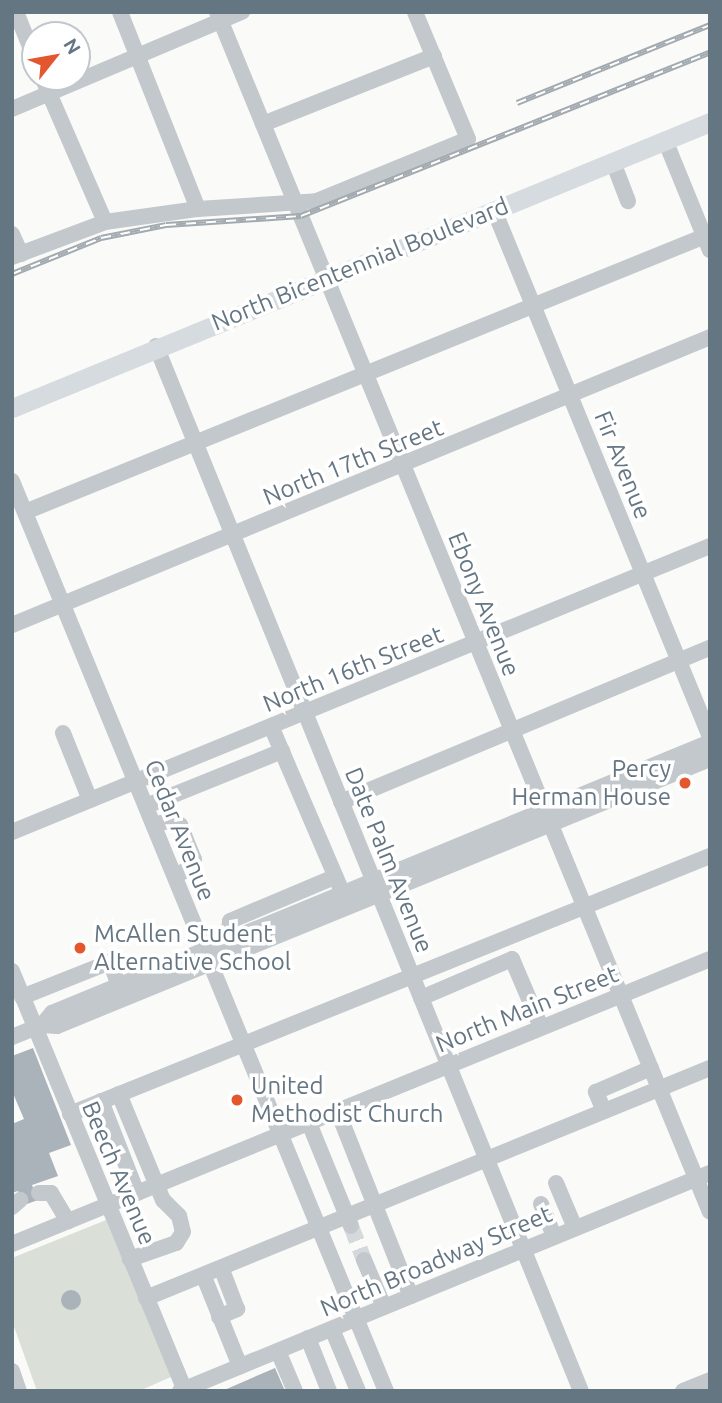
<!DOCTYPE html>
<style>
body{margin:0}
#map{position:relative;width:722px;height:1403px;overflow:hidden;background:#fafaf8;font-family:Ubuntu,sans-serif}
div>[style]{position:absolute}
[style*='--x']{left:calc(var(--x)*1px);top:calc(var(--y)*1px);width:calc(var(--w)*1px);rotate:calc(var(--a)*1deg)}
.green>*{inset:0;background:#dadfd7}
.building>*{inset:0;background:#aab3b9}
.round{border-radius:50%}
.minor-tunnel>*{height:16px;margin-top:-8px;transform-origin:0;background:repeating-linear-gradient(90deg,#d5d9db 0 16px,transparent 0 24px)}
.minor>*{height:16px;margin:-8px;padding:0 8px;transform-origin:8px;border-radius:8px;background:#c3c8cc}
.major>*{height:19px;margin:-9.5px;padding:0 9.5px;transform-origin:9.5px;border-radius:9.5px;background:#d6dbdf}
.rail>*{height:6px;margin-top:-3px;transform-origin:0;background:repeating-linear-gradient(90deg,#fff 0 10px,#a2aab0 0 20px);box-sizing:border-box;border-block:2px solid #a2aab0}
.dots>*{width:19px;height:19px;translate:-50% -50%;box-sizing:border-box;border:4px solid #fff;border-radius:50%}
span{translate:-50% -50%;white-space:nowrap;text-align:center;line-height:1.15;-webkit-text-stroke:7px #fff;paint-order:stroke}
.street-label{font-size:24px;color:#657683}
.poi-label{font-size:24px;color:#657683}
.right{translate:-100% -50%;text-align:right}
.left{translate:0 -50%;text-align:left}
.frame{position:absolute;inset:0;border:14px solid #657683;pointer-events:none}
.north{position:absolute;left:21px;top:21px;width:70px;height:70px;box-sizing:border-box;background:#fff;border:2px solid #c1c8cd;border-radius:50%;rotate:59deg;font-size:19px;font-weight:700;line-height:28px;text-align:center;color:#657683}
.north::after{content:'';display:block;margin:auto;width:24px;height:32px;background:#e4572e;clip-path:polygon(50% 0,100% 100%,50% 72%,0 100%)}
</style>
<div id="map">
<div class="green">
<i style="clip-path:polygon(106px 1220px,171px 1377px,139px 1391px,37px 1391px,12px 1321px,12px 1258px)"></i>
</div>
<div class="building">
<i style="clip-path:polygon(33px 1048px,71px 1145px,49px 1153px,58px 1176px,32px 1185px,38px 1200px,24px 1205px,18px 1191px,12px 1193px,12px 1124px,24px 1119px,12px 1091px,12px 1056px)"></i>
<i class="round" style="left:61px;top:1290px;width:20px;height:20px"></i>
<i style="clip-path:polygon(275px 1368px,285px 1391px,222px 1391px)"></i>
</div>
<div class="minor-tunnel">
<i style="--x:351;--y:1226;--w:36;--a:69"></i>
</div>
<div class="minor">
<i style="--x:16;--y:12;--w:51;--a:68"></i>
<i style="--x:120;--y:12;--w:212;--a:68.4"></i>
<i style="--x:217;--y:12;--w:1297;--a:67.67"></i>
<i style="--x:42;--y:77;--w:158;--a:66.5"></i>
<i style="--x:12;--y:109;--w:250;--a:-22.9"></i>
<i style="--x:263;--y:124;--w:184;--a:-21.7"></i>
<i style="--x:665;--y:140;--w:119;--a:67.8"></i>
<i style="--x:613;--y:162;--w:42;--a:69"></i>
<i style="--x:494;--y:210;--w:570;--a:67.71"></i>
<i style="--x:12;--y:234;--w:22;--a:66"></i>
<i style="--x:12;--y:257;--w:99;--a:-20.6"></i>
<i style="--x:105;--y:222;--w:94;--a:-8"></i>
<i style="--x:198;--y:209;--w:119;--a:-3.8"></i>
<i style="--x:317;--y:201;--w:163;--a:-22.3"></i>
<i style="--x:468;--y:139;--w:138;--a:-112.7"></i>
<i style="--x:156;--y:346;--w:1128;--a:67.87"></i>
<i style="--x:12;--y:481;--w:984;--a:67.66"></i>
<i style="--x:25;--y:512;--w:739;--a:-22.09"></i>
<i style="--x:12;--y:625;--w:755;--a:-22.42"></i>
<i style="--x:271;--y:726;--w:183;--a:66.8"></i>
<i style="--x:63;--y:733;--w:72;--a:68.1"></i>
<i style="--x:341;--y:802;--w:400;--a:-22.7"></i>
<i style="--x:146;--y:806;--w:147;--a:-22"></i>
<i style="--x:154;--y:825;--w:15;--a:-16"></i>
<i style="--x:168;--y:821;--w:13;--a:18"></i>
<i style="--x:180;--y:825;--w:37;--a:68"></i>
<i style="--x:194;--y:859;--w:10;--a:114"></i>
<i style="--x:190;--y:868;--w:17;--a:152"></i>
<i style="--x:12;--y:832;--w:754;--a:-22.28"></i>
<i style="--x:228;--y:941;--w:20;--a:-84"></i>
<i style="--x:230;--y:921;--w:113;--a:-22.9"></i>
<i style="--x:12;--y:971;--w:454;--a:67.6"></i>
<i style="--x:22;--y:997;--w:95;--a:-21.7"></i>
<i style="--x:110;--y:962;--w:25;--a:69"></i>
<i style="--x:421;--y:998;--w:99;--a:-23.2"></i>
<i style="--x:512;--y:959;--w:74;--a:66.9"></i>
<i style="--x:42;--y:1025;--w:16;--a:-50"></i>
<i style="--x:52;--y:1013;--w:712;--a:-22.38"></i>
<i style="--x:12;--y:1037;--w:32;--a:-22"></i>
<i style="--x:42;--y:1025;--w:15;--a:4"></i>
<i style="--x:57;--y:1026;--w:705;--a:-22.24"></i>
<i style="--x:119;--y:1094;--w:115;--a:67.5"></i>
<i style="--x:163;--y:1200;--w:23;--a:45"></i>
<i style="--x:179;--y:1216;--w:16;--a:76"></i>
<i style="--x:183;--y:1232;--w:13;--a:122"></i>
<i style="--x:176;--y:1243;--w:49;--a:160.8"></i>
<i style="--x:101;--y:1101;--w:99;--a:68.6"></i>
<i style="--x:604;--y:1111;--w:21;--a:-113"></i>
<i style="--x:596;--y:1092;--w:60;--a:-23.6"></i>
<i style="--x:338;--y:1112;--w:198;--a:68.4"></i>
<i style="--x:70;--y:1114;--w:690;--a:-21.96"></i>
<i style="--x:309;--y:1123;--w:111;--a:67.8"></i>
<i style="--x:556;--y:1183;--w:49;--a:67.1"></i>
<i style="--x:39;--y:1193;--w:12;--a:0"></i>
<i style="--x:51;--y:1193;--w:33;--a:59"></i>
<i style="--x:541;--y:1204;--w:35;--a:68"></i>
<i style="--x:12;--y:1207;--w:11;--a:-41"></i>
<i style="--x:12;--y:1244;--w:754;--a:-22.21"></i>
<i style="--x:364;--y:1260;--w:51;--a:66.9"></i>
<i style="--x:206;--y:1282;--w:91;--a:68"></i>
<i style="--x:146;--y:1298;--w:609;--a:-22.19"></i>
<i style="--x:219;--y:1317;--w:20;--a:-24"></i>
<i style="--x:237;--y:1309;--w:36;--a:-111"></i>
<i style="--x:332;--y:1329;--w:67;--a:67.2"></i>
<i style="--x:308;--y:1338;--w:57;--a:68.4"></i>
<i style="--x:278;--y:1351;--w:43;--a:67"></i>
<i style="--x:12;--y:1371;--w:21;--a:71"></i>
<i style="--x:180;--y:1391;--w:573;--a:-22.36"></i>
<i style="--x:683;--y:1391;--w:29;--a:-22"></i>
</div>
<div class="major">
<i style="--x:12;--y:408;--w:754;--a:-22.28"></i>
</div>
<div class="rail">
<i style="--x:517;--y:103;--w:208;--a:-22"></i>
<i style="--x:12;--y:274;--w:96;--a:-22"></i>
<i style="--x:101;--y:238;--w:66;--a:-11.3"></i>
<i style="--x:166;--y:225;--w:135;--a:-3.8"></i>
<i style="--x:301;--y:216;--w:441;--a:-21.8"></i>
</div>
<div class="dots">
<i style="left:685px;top:783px;background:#e4572e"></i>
<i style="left:80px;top:948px;background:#e4572e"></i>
<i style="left:237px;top:1100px;background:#e4572e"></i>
</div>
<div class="street-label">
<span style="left:360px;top:264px;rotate:-22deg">North Bicentennial Boulevard</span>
<span style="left:353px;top:462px;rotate:-22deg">North 17th Street</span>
<span style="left:623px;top:465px;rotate:68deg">Fir Avenue</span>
<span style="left:484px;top:604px;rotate:68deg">Ebony Avenue</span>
<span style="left:353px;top:669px;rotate:-22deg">North 16th Street</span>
<span style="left:180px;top:830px;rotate:68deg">Cedar Avenue</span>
<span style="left:389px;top:860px;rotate:68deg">Date Palm Avenue</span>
<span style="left:527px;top:1009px;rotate:-22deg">North Main Street</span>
<span style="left:119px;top:1173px;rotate:67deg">Beech Avenue</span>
<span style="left:436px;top:1261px;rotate:-23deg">North Broadway Street</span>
</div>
<div class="poi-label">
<span class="right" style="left:671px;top:783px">Percy<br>Herman House</span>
<span class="left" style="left:94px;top:948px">McAllen Student<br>Alternative School</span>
<span class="left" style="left:251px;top:1100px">United<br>Methodist Church</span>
</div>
<div class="frame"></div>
<div class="north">N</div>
</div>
